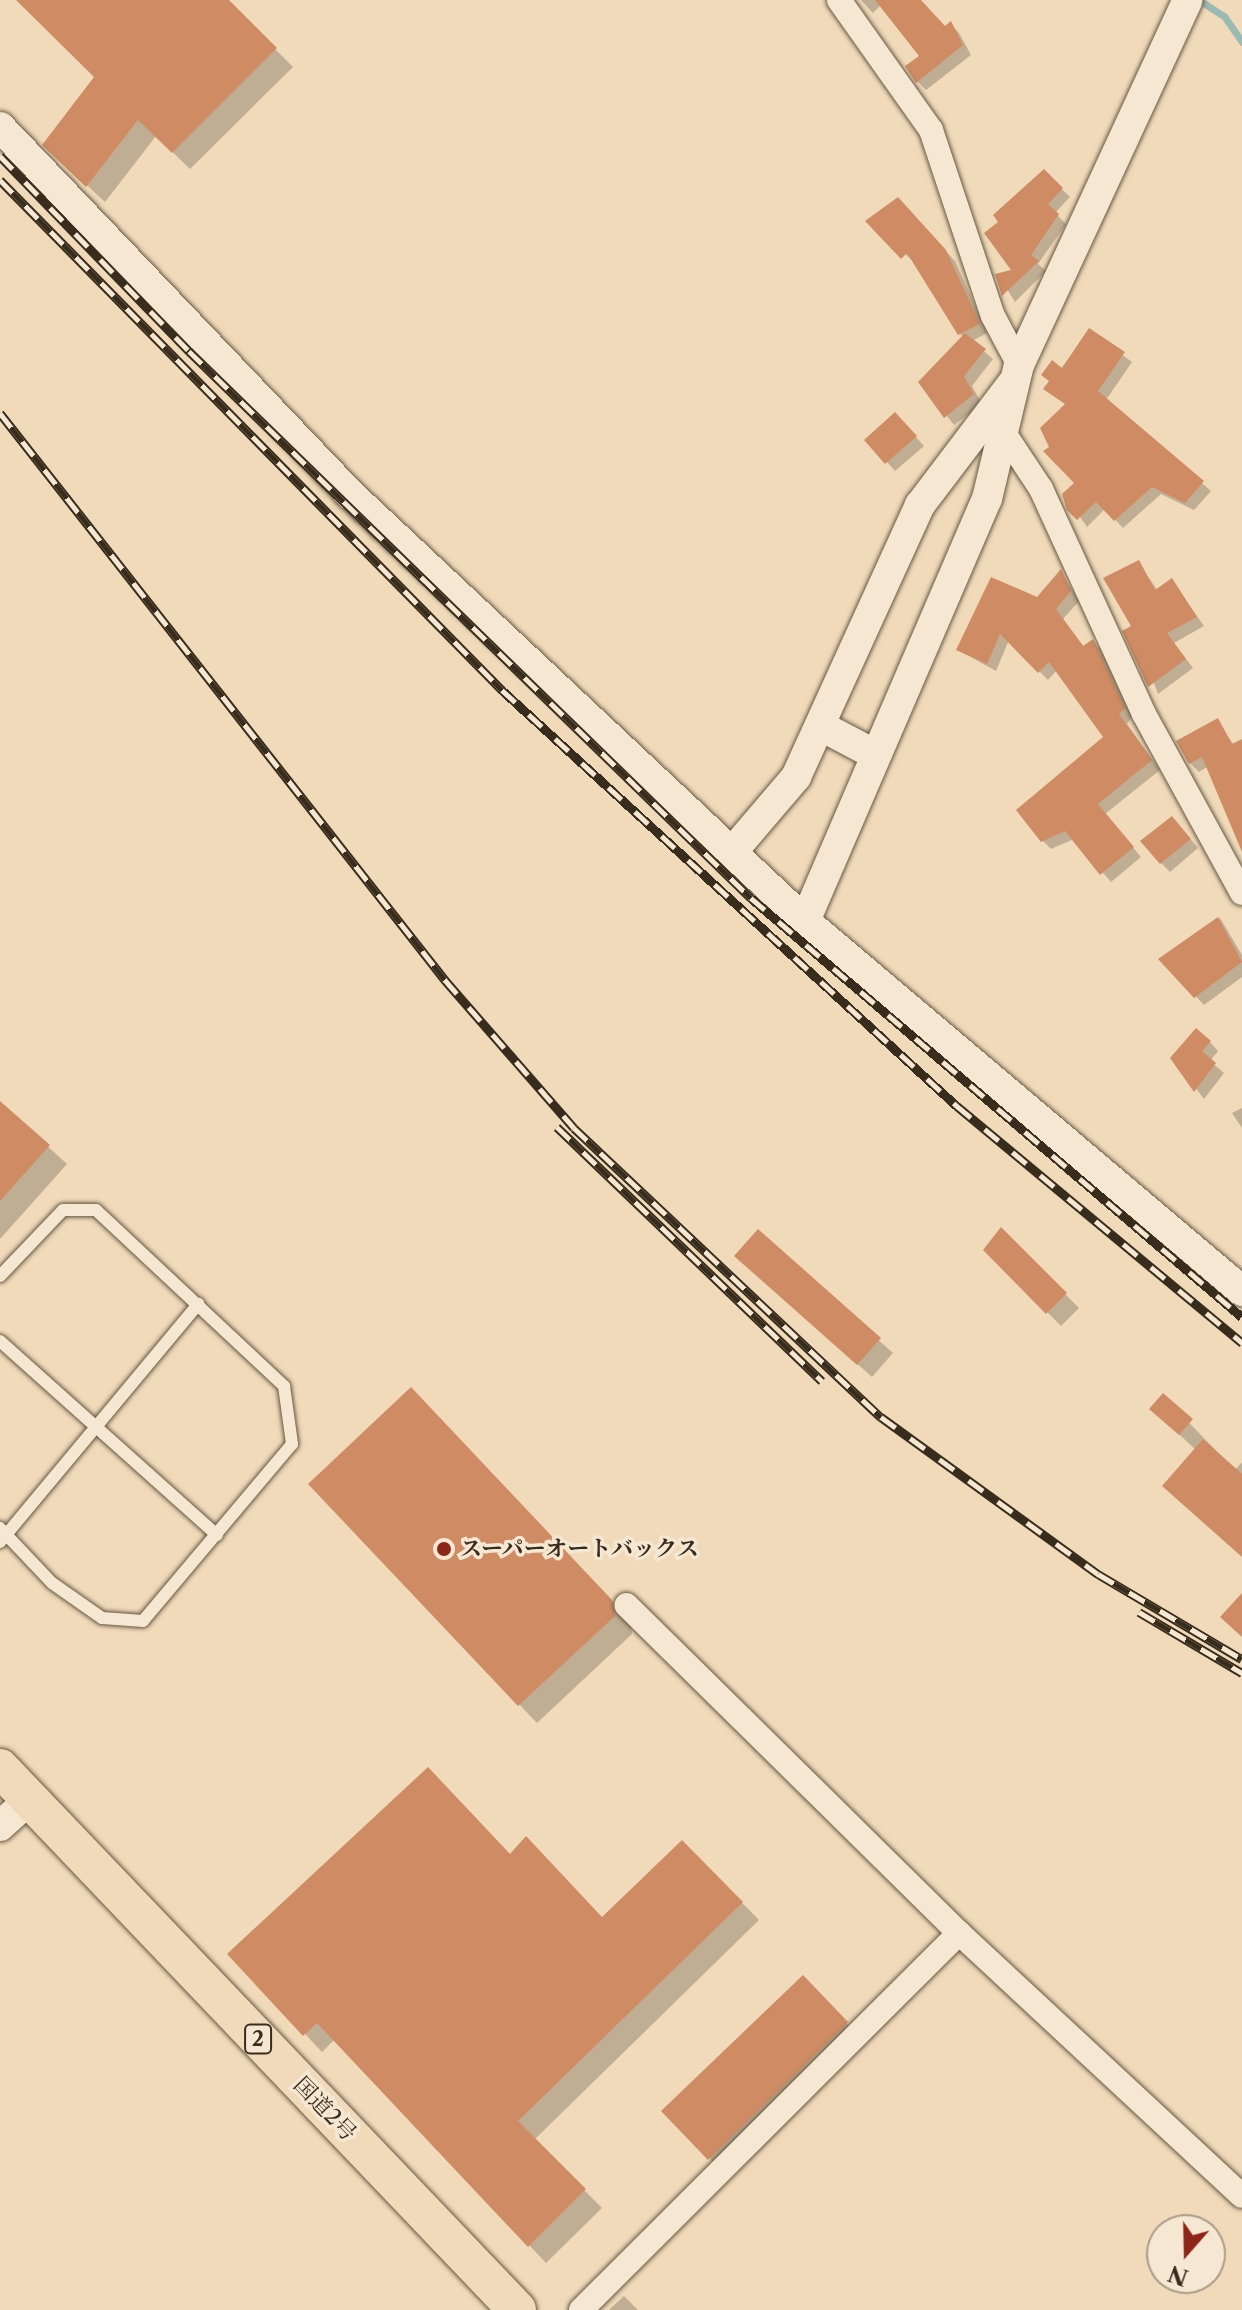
<!DOCTYPE html>
<meta charset="utf-8">
<style>
body{margin:0}
#map{position:relative;width:1242px;height:2310px;overflow:hidden;background:#f0dab9;font-family:"Libre Caslon Text","Noto Serif JP",serif}
div>[style]{position:absolute}
[style*='--x']{left:calc(var(--x)*1px);top:calc(var(--y)*1px);width:calc(var(--w)*1px);rotate:calc(var(--a)*1deg)}
.shadow>*{inset:0;background:#0003}
.stream>*{height:7px;margin:-3.5px;padding:0 3.5px;transform-origin:3.5px;border-radius:3.5px;background:#9abab3}
.building>*{inset:0;background:#cf8c64}
.roads{filter:drop-shadow(0 0 2px #665843) drop-shadow(0 0 2px #665843)}
.service>*{height:12px;margin:-6px;padding:0 6px;transform-origin:6px;border-radius:6px;background:#f5e7d2}
.minor>*{height:24px;margin:-12px;padding:0 12px;transform-origin:12px;border-radius:12px;background:#f5e7d2}
.tertiary>*{height:30px;margin:-15px;padding:0 15px;transform-origin:15px;border-radius:15px;background:#f5e7d2}
.trunk>*{height:38px;margin:-19px;padding:0 19px;transform-origin:19px;border-radius:19px;background:#f0dab9}
.rail>*{height:9px;margin-top:-4.5px;transform-origin:0;background:repeating-linear-gradient(90deg,#f5e7d2 0 18px,#382c1c 0 36px);box-sizing:border-box;border-block:2px solid #382c1c}
.dots>*{width:22px;height:22px;translate:-50% -50%;box-sizing:border-box;border:4px solid #f5e7d2;border-radius:50%}
span{translate:-50% -50%;white-space:nowrap;text-align:center;line-height:1.15;-webkit-text-stroke:7px #f5e7d2;paint-order:stroke}
.shield-label span{padding:2px 6px;background:#f5e7d2;border:2px solid;border-radius:6px;-webkit-text-stroke-width:0}
.shield-label{font-size:20px;color:#382c1c;font-weight:700}
.poi-label{font-size:22px;color:#382c1c;font-weight:700}
.left{translate:0 -50%;text-align:left}
.street-label{font-size:22px;color:#382c1c}
.north{position:absolute;left:1146px;top:2214px;width:80px;height:80px;box-sizing:border-box;background:#f5e7d2;border:2px solid #a99c89;border-radius:50%;rotate:200deg;font-size:22px;font-weight:700;line-height:32px;text-align:center;color:#382c1c}
.north::after{content:'';display:block;margin:auto;width:28px;height:36px;background:#8f2418;clip-path:polygon(50% 0,100% 100%,50% 72%,0 100%)}
</style>
<div id="map">
<div class="shadow">
<i style="clip-path:polygon(35px 0,226px 0,293px 67px,190px 169px,156px 136px,105px 202px,62px 162px,97px 77px)"></i>
<i style="clip-path:polygon(861px 0,917px 0,945px 29px,951px 24px,959px 33px,971px 55px,926px 90px,917px 81px,922px 56px,881px 5px,873px 13px)"></i>
<i style="clip-path:polygon(1044px 172px,1070px 197px,1055px 213px,1066px 224px,1038px 264px,1046px 271px,1015px 302px,998px 275px,1014px 271px,1001px 222px)"></i>
<i style="clip-path:polygon(897px 199px,955px 261px,987px 333px,972px 341px,993px 359px,972px 386px,982px 404px,954px 425px,920px 382px,963px 338px,915px 263px,868px 221px)"></i>
<i style="clip-path:polygon(1090px 331px,1132px 362px,1106px 400px,1211px 491px,1194px 510px,1161px 494px,1123px 528px,1105px 509px,1087px 527px,1064px 494px,1076px 483px,1051px 447px,1066px 405px,1046px 388px)"></i>
<i style="clip-path:polygon(904px 424px,924px 446px,895px 471px,867px 440px)"></i>
<i style="clip-path:polygon(1138px 562px,1158px 591px,1172px 581px,1204px 626px,1174px 643px,1193px 668px,1158px 694px,1133px 627px)"></i>
<i style="clip-path:polygon(1061px 572px,1079px 601px,1063px 619px,1084px 647px,1093px 641px,1101px 650px,1132px 717px,1127px 724px,1160px 770px,1105px 814px,1141px 857px,1111px 882px,1074px 839px,1051px 849px,1042px 840px,1106px 738px,1057px 670px,1048px 680px,1009px 640px,996px 671px,958px 650px,1038px 600px)"></i>
<i style="clip-path:polygon(1217px 721px,1234px 745px,1242px 742px,1242px 846px,1207px 767px,1199px 772px,1190px 763px)"></i>
<i style="clip-path:polygon(1180px 827px,1198px 848px,1170px 872px,1161px 863px)"></i>
<i style="clip-path:polygon(1220px 918px,1242px 955px,1242px 977px,1204px 1005px,1161px 960px)"></i>
<i style="clip-path:polygon(1210px 1042px,1218px 1051px,1210px 1061px,1224px 1073px,1204px 1099px,1173px 1058px)"></i>
<i style="clip-path:polygon(0 1103px,67px 1164px,0 1239px)"></i>
<i style="clip-path:polygon(1242px 1108px,1242px 1128px,1232px 1113px)"></i>
<i style="clip-path:polygon(759px 1232px,893px 1353px,872px 1377px,751px 1269px)"></i>
<i style="clip-path:polygon(1003px 1232px,1079px 1308px,1061px 1326px,986px 1250px)"></i>
<i style="clip-path:polygon(1163px 1396px,1235px 1470px,1242px 1462px,1242px 1556px,1196px 1450px,1152px 1409px)"></i>
<i style="clip-path:polygon(429px 1407px,630px 1620px,632px 1634px,537px 1723px,310px 1484px)"></i>
<i style="clip-path:polygon(682px 1842px,759px 1920px,534px 2140px,602px 2208px,546px 2263px,335px 2039px,322px 2052px,230px 1954px,511px 1856px,603px 1919px)"></i>
<i style="clip-path:polygon(803px 1978px,865px 2042px,727px 2176px,664px 2111px)"></i>
<i style="clip-path:polygon(624px 2296px,638px 2310px,609px 2310px)"></i>
</div>
<div class="stream">
<i style="--x:1199;--y:0;--w:30;--a:33"></i>
<i style="--x:1224;--y:16;--w:32;--a:55"></i>
</div>
<div class="building">
<i style="clip-path:polygon(16px 0,229px 0,277px 48px,172px 153px,138px 120px,86px 187px,42px 145px,94px 77px)"></i>
<i style="clip-path:polygon(875px 0,921px 0,945px 26px,951px 21px,963px 45px,916px 83px,905px 66px,919px 56px)"></i>
<i style="clip-path:polygon(1044px 169px,1063px 188px,1048px 204px,1059px 214px,1031px 255px,1039px 261px,1002px 296px,995px 274px,1011px 270px,984px 233px,998px 222px,993px 215px)"></i>
<i style="clip-path:polygon(898px 197px,946px 250px,980px 324px,958px 335px,907px 253px,901px 259px,865px 221px)"></i>
<i style="clip-path:polygon(1089px 328px,1125px 352px,1098px 391px,1204px 481px,1185px 503px,1152px 487px,1114px 521px,1096px 502px,1077px 520px,1067px 510px,1062px 494px,1074px 483px,1043px 451px,1049px 447px,1040px 428px,1065px 404px,1043px 389px,1049px 381px,1041px 375px,1052px 360px,1062px 368px)"></i>
<i style="clip-path:polygon(965px 333px,986px 349px,964px 376px,974px 394px,944px 418px,918px 382px)"></i>
<i style="clip-path:polygon(895px 412px,917px 436px,885px 464px,864px 440px)"></i>
<i style="clip-path:polygon(1139px 560px,1155px 590px,1172px 578px,1197px 617px,1167px 633px,1186px 659px,1148px 687px,1122px 631px,1131px 626px,1103px 578px)"></i>
<i style="clip-path:polygon(1061px 569px,1071px 591px,1056px 609px,1083px 646px,1093px 639px,1125px 708px,1119px 714px,1152px 760px,1098px 804px,1134px 847px,1100px 875px,1065px 831px,1041px 842px,1016px 810px,1103px 737px,1049px 662px,1038px 673px,1000px 634px,987px 664px,956px 650px,991px 577px,1037px 597px)"></i>
<i style="clip-path:polygon(1218px 718px,1232px 744px,1242px 739px,1242px 852px,1202px 757px,1189px 764px,1176px 741px)"></i>
<i style="clip-path:polygon(1172px 816px,1191px 839px,1160px 864px,1140px 841px)"></i>
<i style="clip-path:polygon(1218px 917px,1242px 962px,1194px 998px,1158px 959px)"></i>
<i style="clip-path:polygon(1196px 1028px,1211px 1041px,1202px 1051px,1216px 1063px,1194px 1092px,1170px 1058px)"></i>
<i style="clip-path:polygon(0 1101px,50px 1145px,0 1201px)"></i>
<i style="clip-path:polygon(1001px 1227px,1067px 1293px,1046px 1314px,983px 1250px)"></i>
<i style="clip-path:polygon(758px 1229px,881px 1338px,857px 1365px,734px 1256px)"></i>
<i style="clip-path:polygon(411px 1387px,612px 1600px,615px 1616px,518px 1706px,308px 1484px)"></i>
<i style="clip-path:polygon(1163px 1393px,1193px 1419px,1179px 1435px,1149px 1409px)"></i>
<i style="clip-path:polygon(1203px 1439px,1242px 1474px,1242px 1557px,1162px 1486px)"></i>
<i style="clip-path:polygon(1242px 1593px,1242px 1637px,1220px 1617px)"></i>
<i style="clip-path:polygon(428px 1767px,510px 1854px,526px 1836px,602px 1917px,682px 1840px,743px 1902px,518px 2121px,586px 2189px,528px 2247px,317px 2023px,303px 2036px,227px 1954px)"></i>
<i style="clip-path:polygon(803px 1975px,848px 2022px,708px 2160px,661px 2111px)"></i>
</div>
<div class="roads">
<div class="service">
<i style="--x:0;--y:1276;--w:91;--a:-46.3"></i>
<i style="--x:63;--y:1210;--w:33;--a:0"></i>
<i style="--x:96;--y:1210;--w:258;--a:43.1"></i>
<i style="--x:284;--y:1386;--w:59;--a:82.1"></i>
<i style="--x:292;--y:1444;--w:231;--a:130.1"></i>
<i style="--x:143;--y:1621;--w:41;--a:-175.8"></i>
<i style="--x:102;--y:1618;--w:61;--a:-145"></i>
<i style="--x:52;--y:1583;--w:76;--a:-133.4"></i>
<i style="--x:0;--y:1341;--w:291;--a:41.8"></i>
<i style="--x:0;--y:1542;--w:310;--a:-50.2"></i>
</div>
<div class="minor">
<i style="--x:839;--y:0;--w:159;--a:54.7"></i>
<i style="--x:931;--y:130;--w:196;--a:71.6"></i>
<i style="--x:993;--y:316;--w:55;--a:62"></i>
<i style="--x:1002;--y:430;--w:71;--a:56.5"></i>
<i style="--x:1041;--y:489;--w:247;--a:65.4"></i>
<i style="--x:1144;--y:714;--w:204;--a:61.3"></i>
<i style="--x:959;--y:1933;--w:386;--a:42.9"></i>
<i style="--x:581;--y:2310;--w:534;--a:-44.92"></i>
<i style="--x:959;--y:1933;--w:467;--a:-135.4"></i>
</div>
<div class="tertiary">
<i style="--x:0;--y:127;--w:507;--a:46.36"></i>
<i style="--x:350;--y:494;--w:624;--a:43.18"></i>
<i style="--x:805;--y:921;--w:573;--a:40.25"></i>
<i style="--x:821;--y:726;--w:62;--a:27.8"></i>
<i style="--x:732;--y:852;--w:99;--a:-49.5"></i>
<i style="--x:796;--y:777;--w:299;--a:-65.5"></i>
<i style="--x:920;--y:505;--w:152;--a:-52.8"></i>
<i style="--x:805;--y:921;--w:460;--a:-66.7"></i>
<i style="--x:987;--y:499;--w:138;--a:-76.6"></i>
<i style="--x:1019;--y:365;--w:402;--a:-65.2"></i>
<i style="--x:0;--y:1826;--w:39;--a:-42"></i>
</div>
<div class="trunk">
<i style="--x:0;--y:1768;--w:749;--a:46.35"></i>
</div>
</div>
<div class="rail">
<i style="--x:0;--y:156;--w:272;--a:45.9"></i>
<i style="--x:189;--y:351;--w:784;--a:44.23"></i>
<i style="--x:751;--y:898;--w:645;--a:40.48"></i>
<i style="--x:0;--y:180;--w:716;--a:45.45"></i>
<i style="--x:502;--y:690;--w:617;--a:42.44"></i>
<i style="--x:957;--y:1106;--w:371;--a:39.7"></i>
<i style="--x:0;--y:413;--w:721;--a:51.87"></i>
<i style="--x:445;--y:980;--w:196;--a:48.9"></i>
<i style="--x:574;--y:1128;--w:422;--a:43.3"></i>
<i style="--x:881;--y:1417;--w:268;--a:35.9"></i>
<i style="--x:1098;--y:1574;--w:167;--a:30.6"></i>
<i style="--x:557;--y:1127;--w:367;--a:43.8"></i>
<i style="--x:1139;--y:1612;--w:120;--a:30.6"></i>
</div>
<div class="dots">
<i style="left:444px;top:1549px;background:#8f2418"></i>
</div>
<div class="shield-label">
<span style="left:258px;top:2039px">2</span>
</div>
<div class="poi-label">
<span class="left" style="left:460px;top:1549px">スーパーオートバックス</span>
</div>
<div class="street-label">
<span style="left:325px;top:2109px;rotate:46deg">国道2号</span>
</div>
<div class="north">N</div>
</div>
